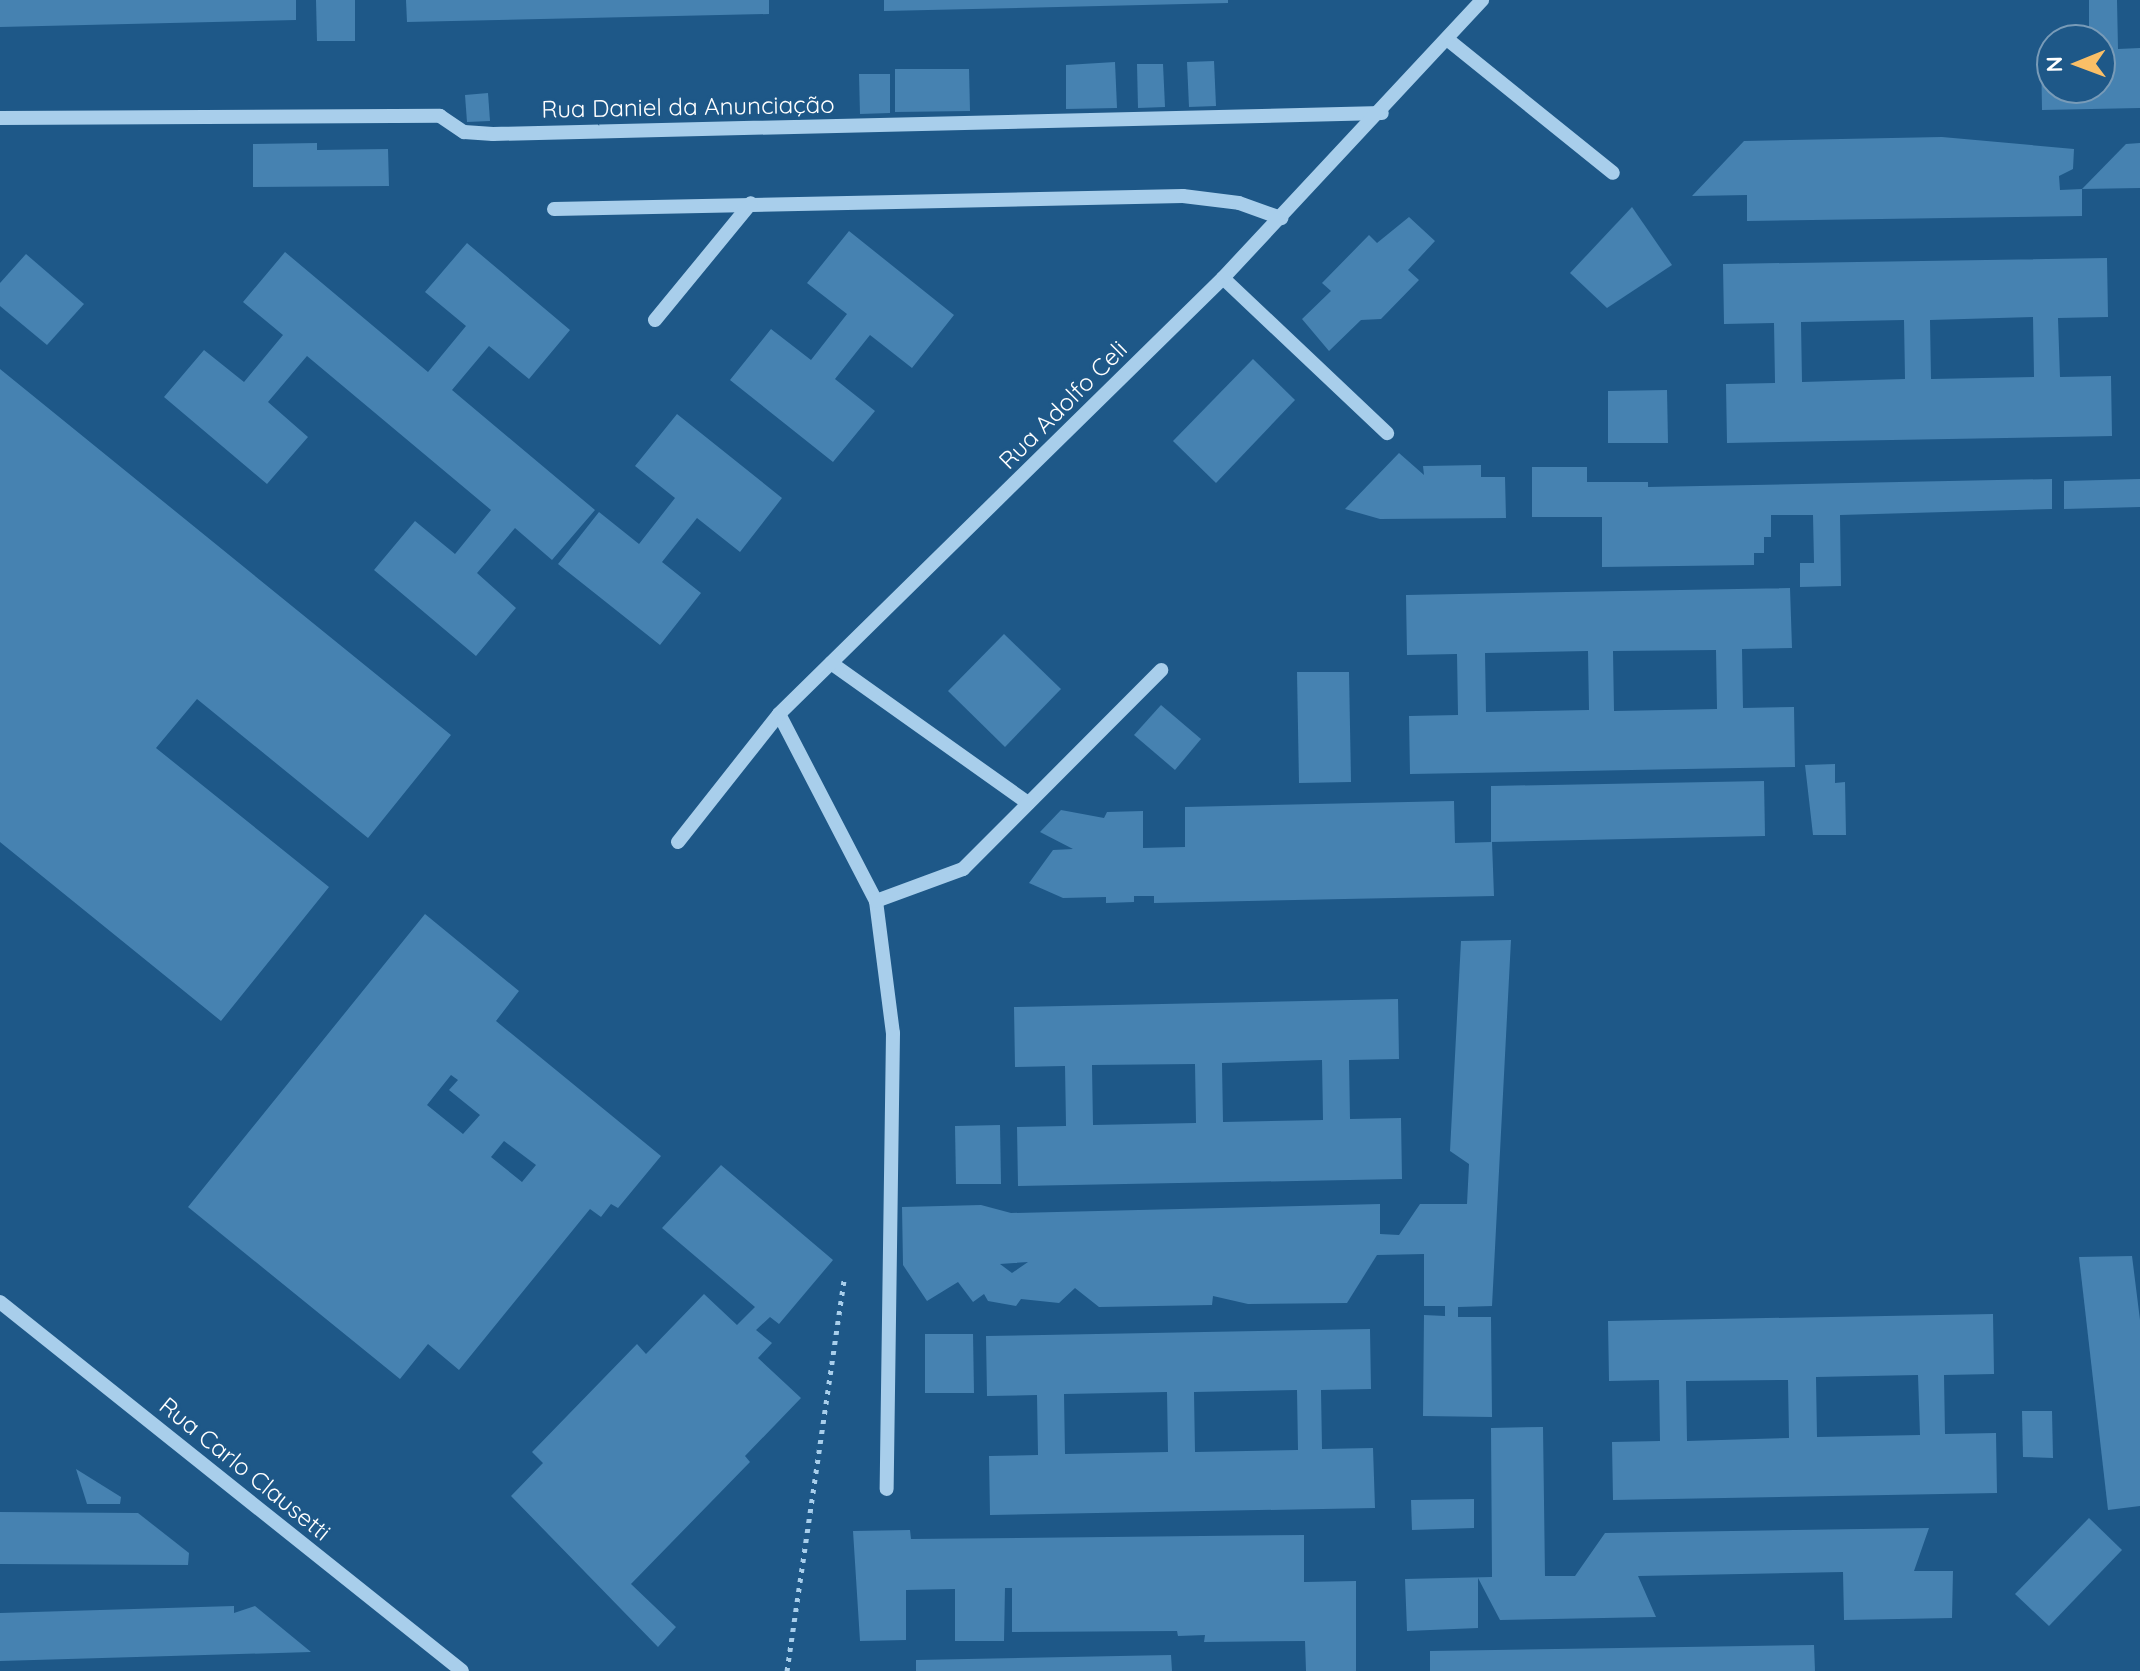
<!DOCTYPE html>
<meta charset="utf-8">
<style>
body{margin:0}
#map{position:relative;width:2140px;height:1671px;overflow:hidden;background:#1e5888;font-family:Quicksand,sans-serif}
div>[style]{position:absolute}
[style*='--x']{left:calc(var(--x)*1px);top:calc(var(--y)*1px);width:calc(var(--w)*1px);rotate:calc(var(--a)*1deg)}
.building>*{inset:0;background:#4682b1}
.path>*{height:5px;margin-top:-2.5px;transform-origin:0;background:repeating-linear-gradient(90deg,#a8ceeb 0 4px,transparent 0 10px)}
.minor>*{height:14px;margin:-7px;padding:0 7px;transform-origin:7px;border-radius:7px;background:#a8ceeb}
span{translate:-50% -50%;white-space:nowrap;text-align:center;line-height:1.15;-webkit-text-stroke:6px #1e5888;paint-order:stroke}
.street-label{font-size:24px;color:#fff}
.north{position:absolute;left:2036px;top:24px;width:80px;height:80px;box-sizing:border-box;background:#1e5888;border:2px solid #789bb8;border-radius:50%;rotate:269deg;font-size:22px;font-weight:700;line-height:32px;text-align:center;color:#fff}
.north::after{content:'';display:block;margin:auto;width:28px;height:36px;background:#fabf67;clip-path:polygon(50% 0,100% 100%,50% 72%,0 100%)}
</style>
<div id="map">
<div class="building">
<i style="clip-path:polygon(0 0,296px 0,296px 20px,0 27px)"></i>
<i style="clip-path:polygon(316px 0,355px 0,355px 41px,317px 41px)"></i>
<i style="clip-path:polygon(406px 0,769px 0,769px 14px,407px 22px)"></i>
<i style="clip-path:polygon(884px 0,1228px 0,1228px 3px,884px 11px)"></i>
<i style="clip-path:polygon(2089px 0,2117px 0,2118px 49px,2140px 48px,2140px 108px,2042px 110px,2041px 51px,2052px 51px,2052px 88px,2100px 88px,2100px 40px,2089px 40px)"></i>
<i style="clip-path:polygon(1214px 61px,1216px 106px,1189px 107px,1187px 62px)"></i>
<i style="clip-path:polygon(1115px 62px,1117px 108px,1066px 109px,1066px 65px)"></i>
<i style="clip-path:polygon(1137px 64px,1163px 64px,1165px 107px,1138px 108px)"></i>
<i style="clip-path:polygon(895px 69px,969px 69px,970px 111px,895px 112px)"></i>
<i style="clip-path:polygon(859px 74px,890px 74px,890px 113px,860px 114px)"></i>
<i style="clip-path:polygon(488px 93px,490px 121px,467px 122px,465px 95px)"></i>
<i style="clip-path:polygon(1942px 137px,2074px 149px,2073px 169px,2059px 176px,2060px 190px,2082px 189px,2082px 216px,1747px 221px,1747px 195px,1692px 196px,1744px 141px)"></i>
<i style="clip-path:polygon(317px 143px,317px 150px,388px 149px,389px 186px,253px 187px,253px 144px)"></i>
<i style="clip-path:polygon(2140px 143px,2140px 188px,2082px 189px,2126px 144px)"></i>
<i style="clip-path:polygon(1632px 207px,1672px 265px,1607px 308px,1570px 273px)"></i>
<i style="clip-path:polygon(1409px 217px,1435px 241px,1408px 270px,1419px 280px,1381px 319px,1361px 320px,1329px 351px,1302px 319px,1331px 291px,1322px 283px,1369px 235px,1377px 243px)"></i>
<i style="clip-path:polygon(849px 231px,954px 315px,912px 368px,870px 335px,835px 379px,875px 411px,833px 462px,730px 380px,771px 329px,811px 360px,847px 314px,807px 283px)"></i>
<i style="clip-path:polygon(467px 243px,570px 330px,529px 379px,489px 346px,452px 390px,595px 510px,552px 560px,515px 528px,477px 573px,516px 608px,476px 656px,374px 570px,415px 521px,455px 554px,491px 510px,307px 356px,268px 402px,308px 437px,267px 484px,164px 397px,204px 350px,244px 382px,283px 335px,243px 302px,285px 252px,428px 372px,466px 326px,425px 292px)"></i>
<i style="clip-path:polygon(26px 254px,84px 304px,47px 345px,0 306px,0 283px)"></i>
<i style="clip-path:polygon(evenodd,2107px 258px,2108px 317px,2058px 318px,2060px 377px,2111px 376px,2112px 436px,1727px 443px,1726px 384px,1775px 383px,1774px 323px,1724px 324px,1723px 264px,2107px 258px,2033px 317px,2034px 377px,1931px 379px,1930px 320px,2033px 317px,2107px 258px,1904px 320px,1905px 379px,1802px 382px,1801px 322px,1904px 320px)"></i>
<i style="clip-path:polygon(1253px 359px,1295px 400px,1216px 483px,1173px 441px)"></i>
<i style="clip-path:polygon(0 369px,451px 735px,368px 838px,197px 699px,156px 748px,329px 887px,221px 1021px,0 842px)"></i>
<i style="clip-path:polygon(1667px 390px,1668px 443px,1608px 443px,1608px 391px)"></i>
<i style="clip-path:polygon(677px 414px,782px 498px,740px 552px,697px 518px,662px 562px,701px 593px,660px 645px,558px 564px,599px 512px,639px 544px,675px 498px,635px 466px)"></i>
<i style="clip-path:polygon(1399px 453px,1424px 475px,1423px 466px,1481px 465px,1481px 477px,1505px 477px,1506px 518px,1380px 519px,1345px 509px)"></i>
<i style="clip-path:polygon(1532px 467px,1587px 467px,1587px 482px,1648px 482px,1648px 487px,2052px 479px,2052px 509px,1840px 515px,1841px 586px,1800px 587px,1800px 563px,1814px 563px,1813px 515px,1771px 515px,1771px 537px,1764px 537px,1764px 553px,1754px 553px,1754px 565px,1602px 567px,1602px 517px,1532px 517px)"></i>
<i style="clip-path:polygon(2140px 479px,2140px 507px,2064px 509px,2064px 481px)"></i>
<i style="clip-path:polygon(evenodd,1790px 588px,1792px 648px,1742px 649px,1743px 708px,1794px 707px,1795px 767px,1410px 774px,1409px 716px,1458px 715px,1457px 654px,1407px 655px,1406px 595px,1790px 588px,1716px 650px,1717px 709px,1614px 711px,1613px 651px,1716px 650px,1790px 588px,1588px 651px,1589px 710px,1486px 712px,1485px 653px,1588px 651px)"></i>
<i style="clip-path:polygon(1004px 634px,1061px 689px,1005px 747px,948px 691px)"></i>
<i style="clip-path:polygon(1297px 672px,1349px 672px,1351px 782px,1299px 783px)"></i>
<i style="clip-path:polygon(1161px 705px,1201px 739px,1175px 770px,1134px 735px)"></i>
<i style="clip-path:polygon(1835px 764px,1835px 783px,1845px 782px,1846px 835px,1813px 835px,1805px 765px)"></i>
<i style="clip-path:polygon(1764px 781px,1765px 836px,1491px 842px,1491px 786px)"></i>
<i style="clip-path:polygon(1454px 801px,1455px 843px,1492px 842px,1494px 896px,1154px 903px,1154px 896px,1134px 896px,1134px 902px,1106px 903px,1106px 897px,1063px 898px,1029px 883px,1053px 850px,1073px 849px,1040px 832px,1061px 810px,1104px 818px,1107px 812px,1143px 811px,1143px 848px,1185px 847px,1185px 807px)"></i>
<i style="clip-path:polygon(evenodd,425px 914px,519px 991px,496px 1021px,661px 1156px,618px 1208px,611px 1204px,601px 1217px,590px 1209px,459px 1370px,428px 1344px,400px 1379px,188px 1207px,425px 914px,451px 1075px,458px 1080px,449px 1090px,480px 1115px,463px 1134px,427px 1105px,451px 1075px,425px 914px,504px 1141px,536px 1165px,522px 1182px,491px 1157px,504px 1141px)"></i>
<i style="clip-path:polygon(evenodd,1511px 940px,1492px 1306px,1458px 1307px,1458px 1317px,1491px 1317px,1492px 1417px,1423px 1416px,1424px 1315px,1445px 1316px,1445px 1306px,1424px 1306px,1424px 1254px,1377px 1255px,1347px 1303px,1248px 1304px,1213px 1296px,1212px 1305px,1099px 1307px,1075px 1288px,1059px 1303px,1021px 1299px,1016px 1306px,988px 1301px,984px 1294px,973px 1302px,958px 1282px,927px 1301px,903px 1265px,902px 1207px,981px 1205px,1011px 1213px,1380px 1204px,1380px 1234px,1399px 1235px,1420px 1204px,1467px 1204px,1469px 1164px,1450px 1151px,1461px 941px,1511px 940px,1028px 1262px,1012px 1273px,1000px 1264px,1028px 1262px)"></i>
<i style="clip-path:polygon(evenodd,1398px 999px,1399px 1059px,1349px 1060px,1350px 1119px,1401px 1118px,1402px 1179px,1018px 1186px,1017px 1127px,1066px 1126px,1065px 1066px,1015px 1067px,1014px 1007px,1398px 999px,1322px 1060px,1323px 1120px,1223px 1122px,1222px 1063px,1322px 1060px,1398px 999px,1195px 1064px,1196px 1123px,1093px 1125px,1092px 1065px,1195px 1064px)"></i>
<i style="clip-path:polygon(1000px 1125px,1001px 1184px,956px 1184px,955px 1126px)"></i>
<i style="clip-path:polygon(721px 1165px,833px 1260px,779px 1324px,770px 1317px,756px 1330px,772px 1343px,758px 1358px,801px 1398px,745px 1456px,750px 1462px,631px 1584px,676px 1627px,658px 1647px,511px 1496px,543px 1463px,532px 1452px,637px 1344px,646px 1354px,704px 1294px,737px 1325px,755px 1307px,662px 1228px)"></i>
<i style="clip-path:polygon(2132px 1256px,2140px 1320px,2140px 1506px,2108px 1510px,2079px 1257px)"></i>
<i style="clip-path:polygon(evenodd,1993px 1314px,1994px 1374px,1944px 1375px,1945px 1434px,1996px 1433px,1997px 1493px,1613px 1500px,1612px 1442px,1660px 1441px,1659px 1380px,1609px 1381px,1608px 1321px,1993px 1314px,1918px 1375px,1920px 1435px,1817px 1437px,1816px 1377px,1918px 1375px,1993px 1314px,1788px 1380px,1789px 1438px,1687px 1441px,1686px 1381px,1788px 1380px)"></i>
<i style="clip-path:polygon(evenodd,1370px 1329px,1371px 1389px,1321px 1390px,1322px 1449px,1373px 1448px,1375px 1508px,990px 1515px,989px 1456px,1038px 1455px,1037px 1395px,987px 1396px,986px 1336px,1370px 1329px,1297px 1390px,1298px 1450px,1195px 1452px,1194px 1392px,1297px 1390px,1370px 1329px,1167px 1392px,1168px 1452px,1065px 1454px,1064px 1394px,1167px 1392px)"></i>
<i style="clip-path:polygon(925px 1334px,973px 1334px,974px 1393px,925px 1393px)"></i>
<i style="clip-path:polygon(2022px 1411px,2052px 1411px,2053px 1458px,2023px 1457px)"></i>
<i style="clip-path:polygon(1543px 1427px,1545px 1576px,1575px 1576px,1605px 1533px,1929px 1528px,1914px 1571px,1953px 1571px,1952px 1618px,1844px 1620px,1843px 1572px,1638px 1576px,1656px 1617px,1500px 1620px,1478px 1578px,1478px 1628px,1407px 1631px,1405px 1579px,1492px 1577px,1491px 1428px)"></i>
<i style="clip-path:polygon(76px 1469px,121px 1497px,120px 1504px,87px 1504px)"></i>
<i style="clip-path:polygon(1474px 1499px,1474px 1528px,1412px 1530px,1411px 1500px)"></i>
<i style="clip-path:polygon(0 1512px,138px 1513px,189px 1553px,188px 1565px,0 1564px)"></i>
<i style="clip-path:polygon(2089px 1518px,2122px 1550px,2049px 1626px,2015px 1594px)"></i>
<i style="clip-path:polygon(910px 1530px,911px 1539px,1304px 1535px,1304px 1582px,1356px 1581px,1356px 1671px,1306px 1671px,1305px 1641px,1204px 1642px,1205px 1635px,1178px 1636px,1177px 1631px,1012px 1632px,1012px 1588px,1005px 1588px,1004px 1641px,955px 1641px,955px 1589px,906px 1590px,906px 1640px,860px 1641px,853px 1531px)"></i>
<i style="clip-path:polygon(234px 1606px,234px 1613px,255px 1606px,311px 1652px,0 1661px,0 1613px)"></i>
<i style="clip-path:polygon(1814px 1645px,1815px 1671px,1430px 1671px,1430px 1651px)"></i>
<i style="clip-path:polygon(1171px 1655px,1172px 1671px,916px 1671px,916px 1660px)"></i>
</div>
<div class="path">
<i style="--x:787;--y:1671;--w:395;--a:-81.7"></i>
</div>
<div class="minor">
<i style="--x:1447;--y:39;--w:213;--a:38.9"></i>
<i style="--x:0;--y:118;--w:440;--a:-0.3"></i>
<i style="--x:440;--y:116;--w:29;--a:34"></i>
<i style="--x:464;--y:132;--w:29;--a:4"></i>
<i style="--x:493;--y:134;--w:889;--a:-1.35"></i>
<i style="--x:554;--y:209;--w:629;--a:-1.18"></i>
<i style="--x:1183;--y:196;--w:56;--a:7.1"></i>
<i style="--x:1239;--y:203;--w:45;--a:19.7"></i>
<i style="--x:1223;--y:278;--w:226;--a:43.4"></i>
<i style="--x:655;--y:320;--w:151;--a:-50.6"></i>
<i style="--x:831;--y:663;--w:242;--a:35.4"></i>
<i style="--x:779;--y:714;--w:211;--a:62.6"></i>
<i style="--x:876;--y:901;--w:133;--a:82.7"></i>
<i style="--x:893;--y:1033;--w:456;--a:90.8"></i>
<i style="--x:678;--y:842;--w:163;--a:-51.7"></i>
<i style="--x:779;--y:714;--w:622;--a:-44.48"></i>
<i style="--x:1223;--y:278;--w:380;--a:-47"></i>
<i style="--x:876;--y:901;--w:93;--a:-20.2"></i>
<i style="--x:963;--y:869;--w:281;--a:-45.1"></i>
<i style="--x:0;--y:1302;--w:591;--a:38.61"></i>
</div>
<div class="street-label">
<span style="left:688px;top:107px;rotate:-1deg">Rua Daniel da Anunciação</span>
<span style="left:1063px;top:405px;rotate:-45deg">Rua Adolfo Celi</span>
<span style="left:245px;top:1469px;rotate:39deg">Rua Carlo Clausetti</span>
</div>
<div class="north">N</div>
</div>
